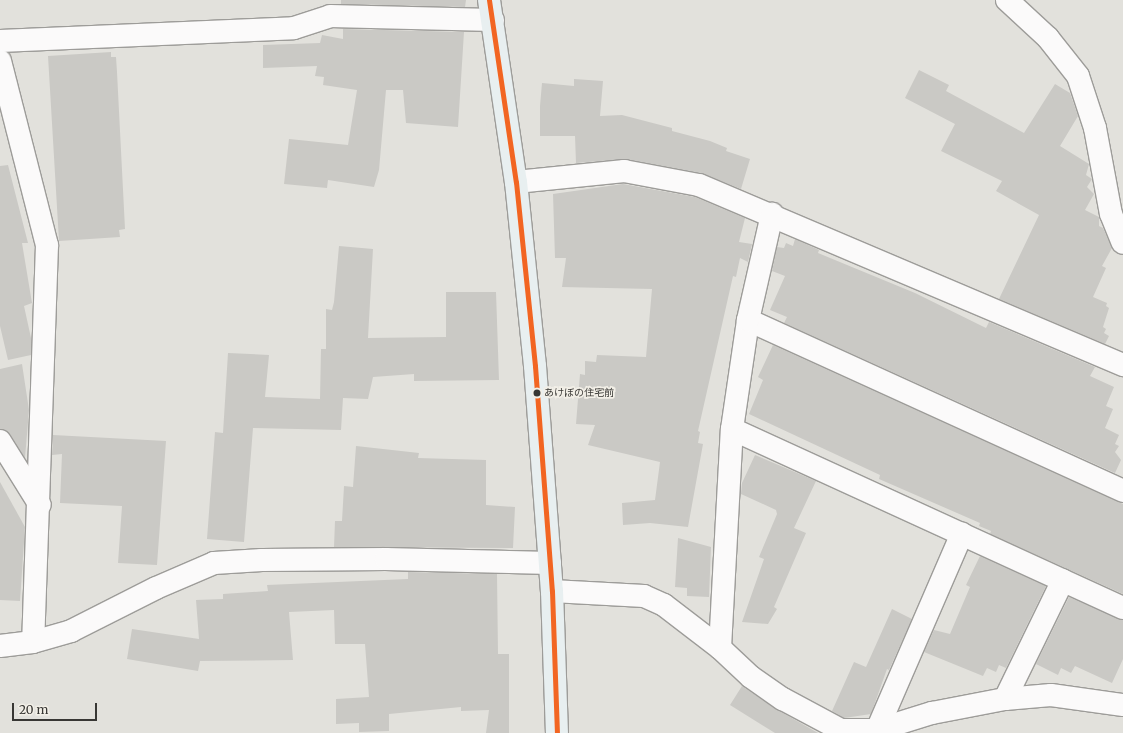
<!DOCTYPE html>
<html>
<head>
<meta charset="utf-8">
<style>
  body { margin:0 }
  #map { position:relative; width:1123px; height:733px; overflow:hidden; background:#e2e1dc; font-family:Merriweather,"Noto Sans JP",serif }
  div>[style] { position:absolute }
  .building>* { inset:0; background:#cac9c5 }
  .roads { filter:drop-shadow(1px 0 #9d9c99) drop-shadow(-1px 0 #9d9c99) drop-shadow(0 1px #9d9c99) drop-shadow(0 -1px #9d9c99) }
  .minor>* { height:22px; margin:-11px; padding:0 11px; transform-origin:11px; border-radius:11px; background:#fbfafa }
  .major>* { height:22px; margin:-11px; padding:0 11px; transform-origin:11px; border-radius:11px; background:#e8eff0 }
  .bus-1>* { height:5px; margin:-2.5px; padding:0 2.5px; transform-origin:2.5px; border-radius:2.5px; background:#f26522 }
  .dots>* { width:11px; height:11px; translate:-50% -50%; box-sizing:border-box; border:2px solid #f2efe7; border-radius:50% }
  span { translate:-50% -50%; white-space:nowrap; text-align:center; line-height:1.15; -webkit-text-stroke:3.5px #f2efe7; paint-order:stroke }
  .bus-label { font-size:10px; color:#383734 }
  .left { translate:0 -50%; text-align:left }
  .scale { position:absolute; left:12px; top:703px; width:85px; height:18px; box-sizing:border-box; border:2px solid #383734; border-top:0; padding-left:5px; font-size:12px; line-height:14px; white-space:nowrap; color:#383734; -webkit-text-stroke:3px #f2efe7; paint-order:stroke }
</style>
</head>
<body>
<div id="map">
  <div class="building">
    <div style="clip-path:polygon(341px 0,466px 0,465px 7px,341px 4px)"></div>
    <div style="clip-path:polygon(343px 29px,464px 32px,458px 127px,406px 123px,403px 90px,386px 90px,379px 170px,374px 187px,328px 180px,327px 188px,284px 184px,289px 139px,348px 145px,357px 90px,323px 85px,324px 77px,315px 76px,317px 66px,263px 68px,263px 45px,320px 43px,322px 35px,343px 39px)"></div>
    <div style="clip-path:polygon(111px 52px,111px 57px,116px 57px,117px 72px,125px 229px,119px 230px,120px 237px,59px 241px,48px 56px)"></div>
    <div style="clip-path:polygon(919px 70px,949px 85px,946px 91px,1024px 133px,1055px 84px,1070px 93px,1078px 116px,1060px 146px,1089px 164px,1086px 175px,1092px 179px,1087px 187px,1094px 194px,1085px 210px,1099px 217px,1099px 226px,1103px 228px,1112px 248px,1102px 266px,1106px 268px,1093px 297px,1107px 303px,1106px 306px,1109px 308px,1103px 327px,1106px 329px,1104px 333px,1109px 336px,1105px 344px,999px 299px,1039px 215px,996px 191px,1002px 181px,941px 151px,955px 124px,905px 98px)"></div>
    <div style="clip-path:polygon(574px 79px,603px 81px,600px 116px,622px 115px,672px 128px,672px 131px,710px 141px,727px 148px,726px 151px,750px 159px,741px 189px,701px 173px,626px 159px,576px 163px,575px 136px,540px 136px,540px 106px,542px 83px,574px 86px)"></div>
    <div style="clip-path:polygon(8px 165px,28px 243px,22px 243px,32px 303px,24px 306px,31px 338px,31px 355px,8px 360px,0 326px,0 166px)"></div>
    <div style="clip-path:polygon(623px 184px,695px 197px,745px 218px,739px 242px,752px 244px,748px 262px,740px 258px,736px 277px,733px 276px,698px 431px,700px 432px,698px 443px,703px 444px,688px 527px,650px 523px,623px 525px,622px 503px,655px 500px,660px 462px,588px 445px,595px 425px,576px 424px,580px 374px,585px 375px,585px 361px,596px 362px,597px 355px,646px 357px,652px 289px,562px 287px,566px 258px,555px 258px,553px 194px)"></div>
    <div style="clip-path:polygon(795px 239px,819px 250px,818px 253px,915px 293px,986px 328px,989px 322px,1095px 367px,1090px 376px,1114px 387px,1106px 406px,1113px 409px,1105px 428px,1119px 435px,1115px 444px,1119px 446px,1115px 452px,1121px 460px,1115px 473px,784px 323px,787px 317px,770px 310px,785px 276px,772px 271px,777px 247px,784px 248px,786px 243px,793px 246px)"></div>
    <div style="clip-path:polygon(339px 246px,373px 249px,368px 338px,446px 337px,446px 292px,496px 292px,499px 380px,414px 381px,414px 374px,373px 377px,368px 399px,343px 398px,341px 430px,253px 428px,244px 542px,207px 539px,215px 432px,223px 433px,228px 353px,269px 355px,265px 397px,320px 399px,321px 349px,326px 349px,326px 309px,332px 310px,334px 302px)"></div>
    <div style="clip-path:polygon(773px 345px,1123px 504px,1123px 594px,990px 534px,991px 531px,979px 526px,980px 523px,879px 479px,880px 475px,749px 414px,763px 380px,758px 377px)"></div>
    <div style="clip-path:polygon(22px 364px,29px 410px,25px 458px,10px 434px,0 429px,0 369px)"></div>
    <div style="clip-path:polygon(53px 435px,166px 441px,157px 565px,118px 563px,122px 506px,60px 503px,62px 454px,52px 455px)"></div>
    <div style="clip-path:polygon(356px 446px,419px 453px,418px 458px,486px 460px,486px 505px,515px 507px,513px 548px,334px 547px,335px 521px,342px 521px,344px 486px,353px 487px)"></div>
    <div style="clip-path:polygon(755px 455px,816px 481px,794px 528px,806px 533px,774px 607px,777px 609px,768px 624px,742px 622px,764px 559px,759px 557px,777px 514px,776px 510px,741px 494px,742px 483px)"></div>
    <div style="clip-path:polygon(0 482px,25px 527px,20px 601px,0 600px)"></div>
    <div style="clip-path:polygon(678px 538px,711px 547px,709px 597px,687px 596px,687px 588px,675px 587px)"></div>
    <div style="clip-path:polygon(980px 556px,1046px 586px,1006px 668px,999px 665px,996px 672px,987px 668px,983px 676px,924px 652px,934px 630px,950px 634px,970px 587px,966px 585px)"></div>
    <div style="clip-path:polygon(408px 572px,497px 574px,498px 654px,509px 654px,509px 733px,486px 733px,489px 710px,461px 711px,461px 707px,389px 714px,389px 731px,359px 732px,359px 723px,336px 724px,336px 699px,369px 697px,365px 644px,335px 644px,334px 610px,289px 612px,293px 660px,200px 661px,198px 671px,127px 659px,132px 629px,199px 639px,196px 600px,223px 599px,223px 594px,268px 591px,267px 585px,408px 579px)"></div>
    <div style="clip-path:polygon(1069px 597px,1123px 620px,1123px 659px,1112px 683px,1075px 666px,1071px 673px,1061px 668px,1058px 675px,1036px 664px)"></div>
    <div style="clip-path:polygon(892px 609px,912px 619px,889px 670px,887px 669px,871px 714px,844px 718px,832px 711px,841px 691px,854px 662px,866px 667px)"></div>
    <div style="clip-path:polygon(742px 686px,776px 709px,818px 733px,775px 733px,730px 705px)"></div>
  </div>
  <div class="roads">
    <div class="minor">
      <div style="left:1007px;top:0;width:56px;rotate:42.8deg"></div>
      <div style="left:1048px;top:38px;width:48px;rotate:51.7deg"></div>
      <div style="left:1078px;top:76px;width:55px;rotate:71.9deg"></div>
      <div style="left:1095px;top:128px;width:87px;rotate:79.5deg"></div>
      <div style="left:1111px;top:214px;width:31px;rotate:68deg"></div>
      <div style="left:0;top:41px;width:294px;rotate:-2.5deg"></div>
      <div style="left:294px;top:28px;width:38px;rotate:-18deg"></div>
      <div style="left:330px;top:16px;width:163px;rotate:1.4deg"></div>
      <div style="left:0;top:61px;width:190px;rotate:75.7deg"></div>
      <div style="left:47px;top:245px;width:397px;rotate:92deg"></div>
      <div style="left:516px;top:182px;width:109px;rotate:-5.8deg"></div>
      <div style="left:624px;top:171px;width:76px;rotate:10.6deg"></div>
      <div style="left:699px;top:185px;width:461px;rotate:23deg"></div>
      <div style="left:748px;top:320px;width:412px;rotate:24.5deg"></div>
      <div style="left:732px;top:429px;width:430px;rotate:24.6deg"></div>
      <div style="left:0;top:441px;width:75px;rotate:58deg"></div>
      <div style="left:552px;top:591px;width:92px;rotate:3.1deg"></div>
      <div style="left:644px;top:596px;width:22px;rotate:24deg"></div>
      <div style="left:664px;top:605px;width:71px;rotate:37.5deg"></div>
      <div style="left:720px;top:648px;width:42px;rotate:43.1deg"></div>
      <div style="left:751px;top:677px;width:39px;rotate:35deg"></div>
      <div style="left:783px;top:699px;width:66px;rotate:28.1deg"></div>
      <div style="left:841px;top:730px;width:36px"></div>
      <div style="left:877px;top:730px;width:58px;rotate:-17.2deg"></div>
      <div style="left:932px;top:713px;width:74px;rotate:-10.9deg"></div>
      <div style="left:1005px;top:699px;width:46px;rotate:-5deg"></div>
      <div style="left:1051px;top:695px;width:73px;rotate:7.9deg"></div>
      <div style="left:0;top:646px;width:33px;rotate:-7deg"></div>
      <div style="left:33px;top:642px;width:40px;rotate:-16deg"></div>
      <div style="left:71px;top:631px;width:95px;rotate:-26.8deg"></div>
      <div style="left:156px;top:588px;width:63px;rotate:-23.3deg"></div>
      <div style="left:214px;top:563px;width:48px;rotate:-3.6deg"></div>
      <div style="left:262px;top:560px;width:124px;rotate:-0.5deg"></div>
      <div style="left:386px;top:559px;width:164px;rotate:1.4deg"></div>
      <div style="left:720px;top:648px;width:219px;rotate:-86.9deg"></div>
      <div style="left:732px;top:429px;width:110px;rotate:-81.6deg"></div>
      <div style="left:748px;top:320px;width:109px;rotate:-77.2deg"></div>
      <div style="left:1005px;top:699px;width:132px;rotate:-64deg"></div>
      <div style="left:877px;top:730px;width:214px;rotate:-66.6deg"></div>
    </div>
    <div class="major">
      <div style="left:489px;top:0;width:184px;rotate:81.6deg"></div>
      <div style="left:516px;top:182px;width:185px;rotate:84.1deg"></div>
      <div style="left:535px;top:366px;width:226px;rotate:85.7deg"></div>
      <div style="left:552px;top:591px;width:142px;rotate:88deg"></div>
    </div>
  </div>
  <div class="bus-1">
    <div style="left:489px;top:0;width:184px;rotate:81.6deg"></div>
    <div style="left:516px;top:182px;width:185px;rotate:84.1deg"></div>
    <div style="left:535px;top:366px;width:226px;rotate:85.7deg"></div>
    <div style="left:552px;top:591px;width:142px;rotate:88deg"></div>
  </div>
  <div class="dots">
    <div style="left:537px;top:393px;background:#383734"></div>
  </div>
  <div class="bus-label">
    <span class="left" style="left:544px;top:393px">あけぼの住宅前</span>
  </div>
  <div class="scale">20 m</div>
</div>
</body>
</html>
